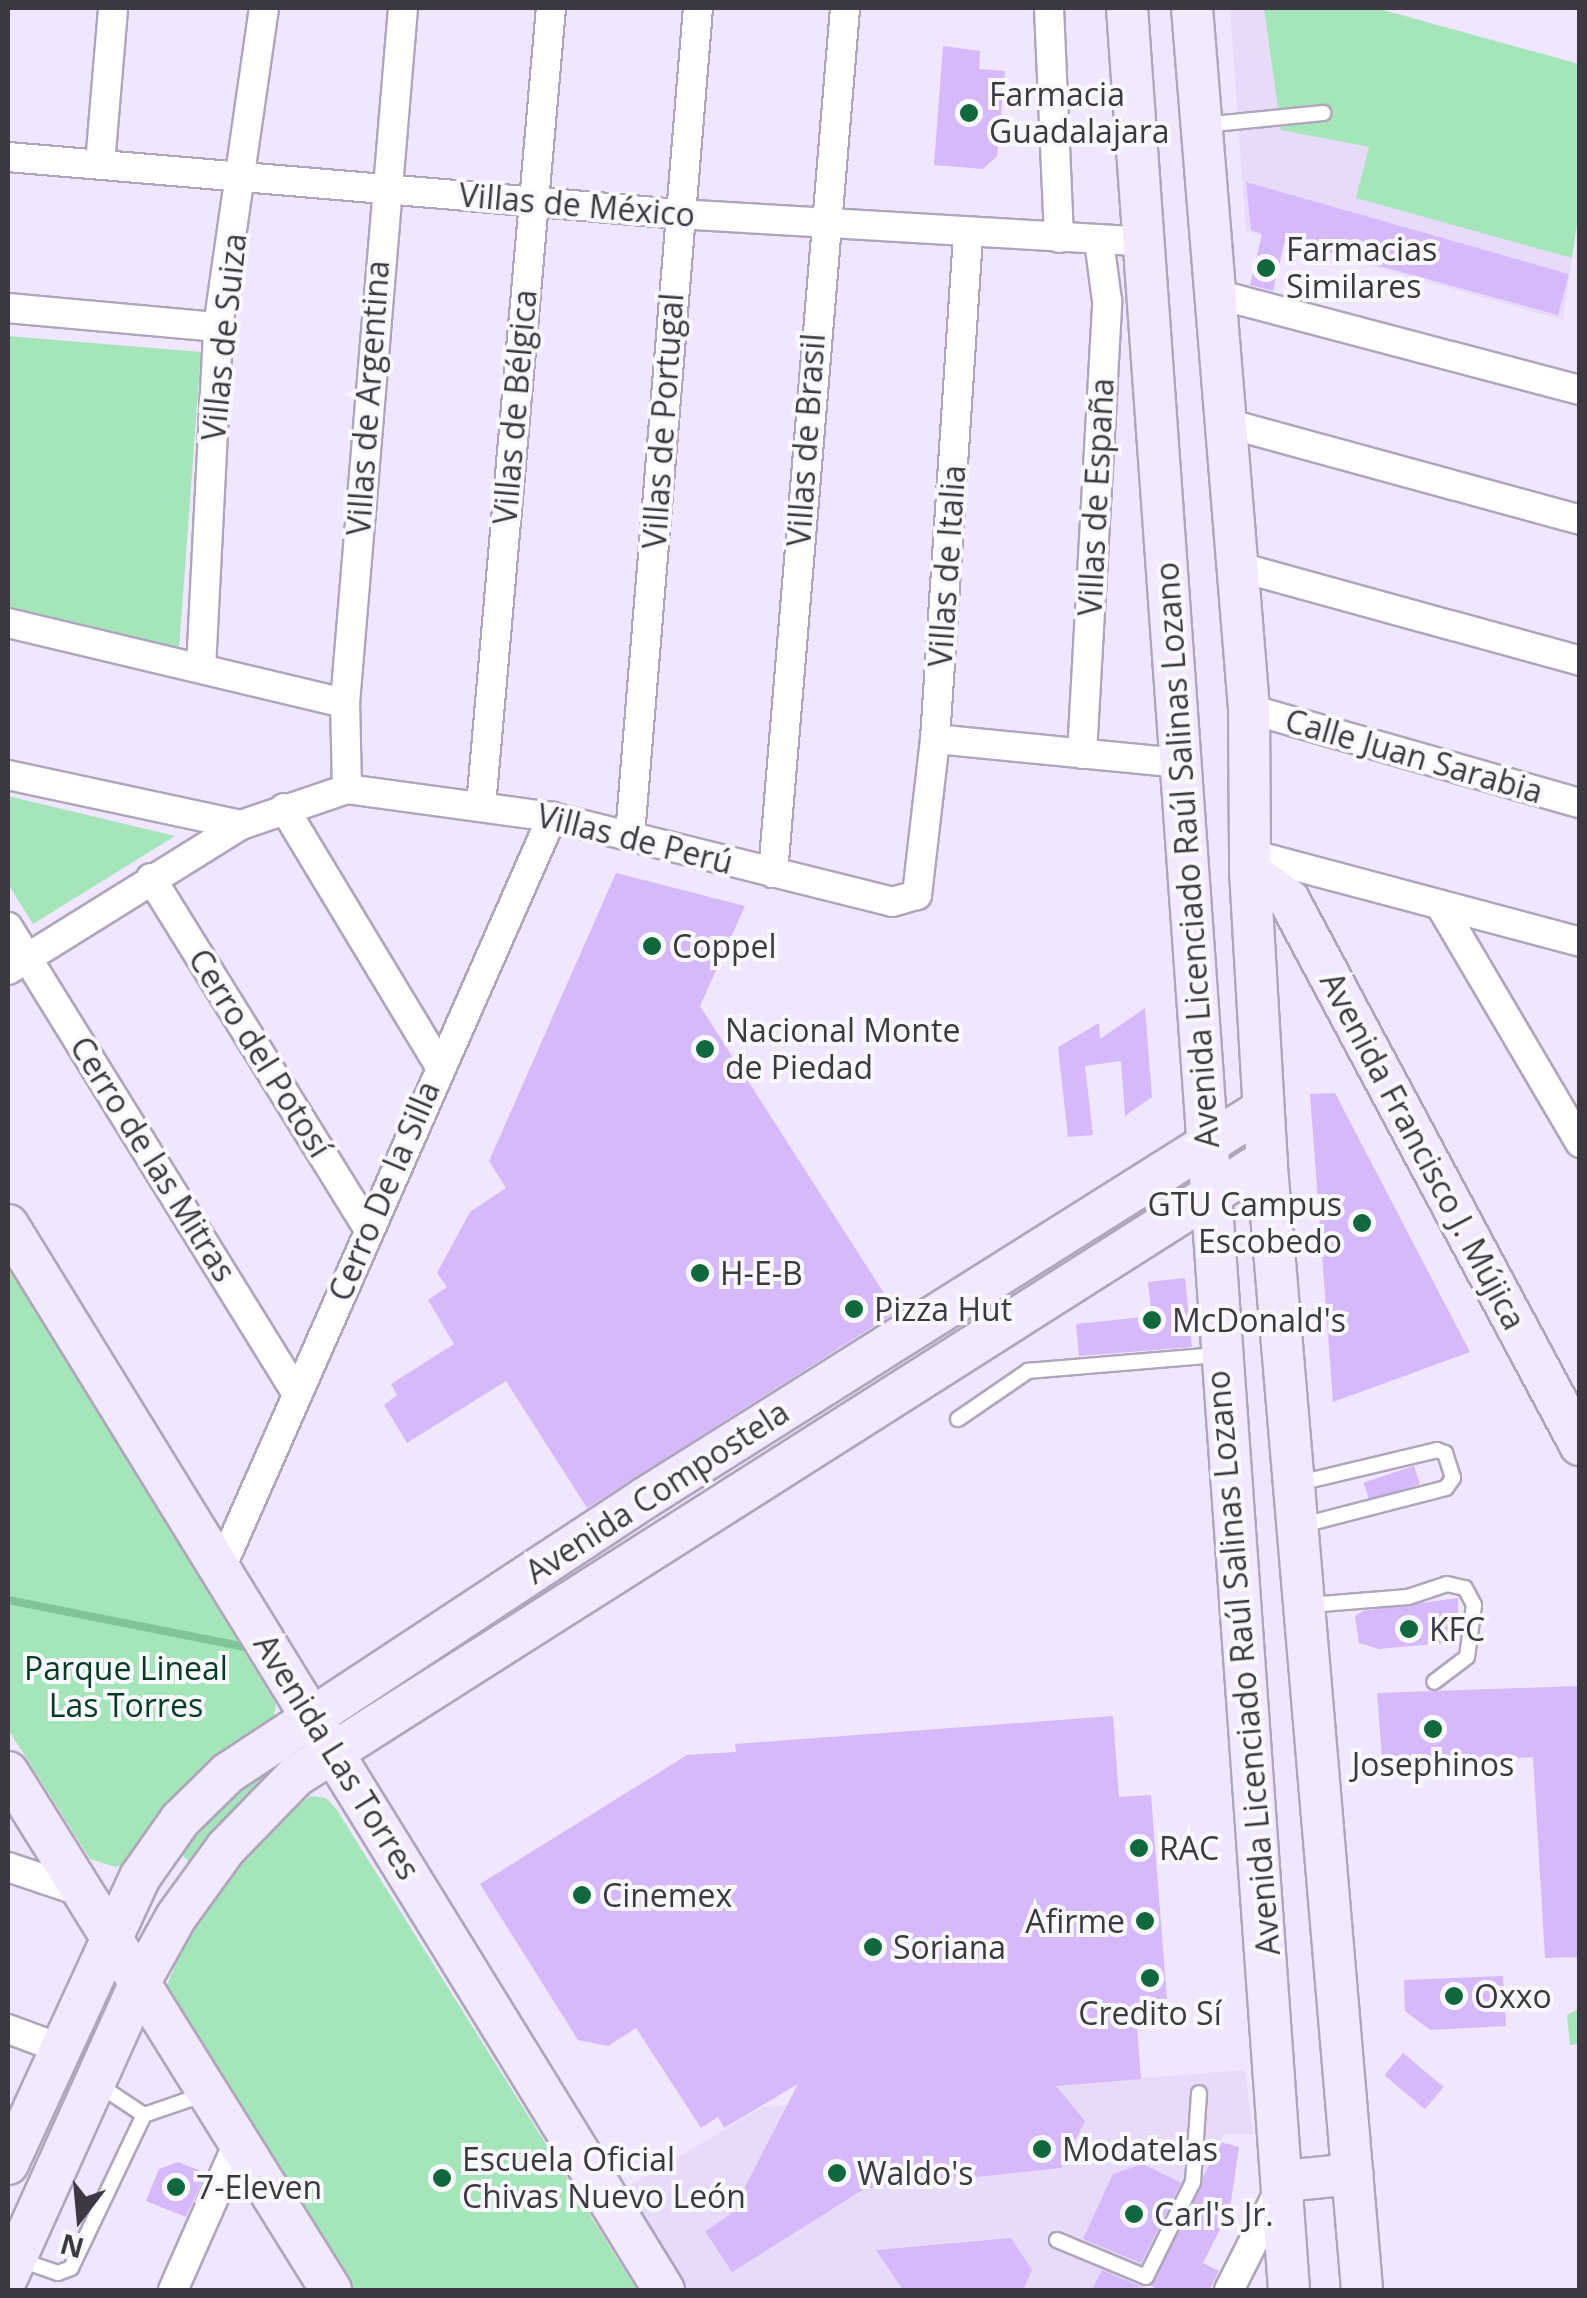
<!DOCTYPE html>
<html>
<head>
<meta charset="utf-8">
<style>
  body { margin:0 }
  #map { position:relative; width:1587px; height:2298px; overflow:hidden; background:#f0e6fd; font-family:"Open Sans",sans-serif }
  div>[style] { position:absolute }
  .built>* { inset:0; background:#e7dbf9 }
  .green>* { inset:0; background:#a4e6ba }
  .stream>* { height:8px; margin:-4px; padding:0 4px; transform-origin:4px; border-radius:4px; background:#80c598 }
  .building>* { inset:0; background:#d6b9fa; transform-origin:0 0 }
  .roads { filter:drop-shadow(2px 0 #afa6bc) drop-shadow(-2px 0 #afa6bc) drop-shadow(0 2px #afa6bc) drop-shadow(0 -2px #afa6bc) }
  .lane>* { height:14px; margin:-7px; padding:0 7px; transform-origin:7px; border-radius:7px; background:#fff }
  .street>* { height:28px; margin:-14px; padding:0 14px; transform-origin:14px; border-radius:14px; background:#fff }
  .secondary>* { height:40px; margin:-20px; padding:0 20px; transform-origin:20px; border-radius:20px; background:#f2eafc }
  .dots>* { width:28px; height:28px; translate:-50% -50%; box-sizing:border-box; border:5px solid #f9f8fc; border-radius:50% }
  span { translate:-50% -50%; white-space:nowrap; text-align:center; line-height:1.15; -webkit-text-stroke:8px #f9f8fc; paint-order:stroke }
  .poi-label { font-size:32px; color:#3d3942 }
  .left { translate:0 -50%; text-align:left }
  .right { translate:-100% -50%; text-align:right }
  .street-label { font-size:32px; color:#3d3942 }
  .park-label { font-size:32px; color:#033c20 }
  .frame { position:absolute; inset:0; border:10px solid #3d3942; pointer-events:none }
  .north { position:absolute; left:30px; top:2168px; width:100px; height:100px; -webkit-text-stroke:8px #f9f8fc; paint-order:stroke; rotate:196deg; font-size:28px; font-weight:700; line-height:40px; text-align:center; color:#3d3942 }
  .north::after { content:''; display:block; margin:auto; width:35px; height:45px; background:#3d3942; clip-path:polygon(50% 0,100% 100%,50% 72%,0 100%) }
</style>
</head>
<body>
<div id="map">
  <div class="built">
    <div style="clip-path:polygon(1230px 8px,1376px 8px,1579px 64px,1580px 203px,1563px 320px,1246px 231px)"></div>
    <div style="clip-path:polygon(1245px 2070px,1253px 2134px,1224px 2134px,1145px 2290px,687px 2290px,624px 2189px,763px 2107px)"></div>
  </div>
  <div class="green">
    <div style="clip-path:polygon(1264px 8px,1376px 8px,1579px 64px,1580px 203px,1572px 258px,1356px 198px,1369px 147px,1281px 130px)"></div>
    <div style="clip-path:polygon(8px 336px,201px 352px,179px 649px,8px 606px)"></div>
    <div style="clip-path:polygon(8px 796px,175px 836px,33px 924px,8px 884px)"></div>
    <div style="clip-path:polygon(8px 1265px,276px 1704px,274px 1717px,150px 1824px,124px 1864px,116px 1867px,90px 1859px,8px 1729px)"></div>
    <div style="clip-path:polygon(296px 1741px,303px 1752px,198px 1867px,174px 1850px)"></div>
    <div style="clip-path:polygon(310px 1796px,326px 1798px,337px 1810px,637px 2290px,352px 2290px,166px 1987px,189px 1934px,256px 1842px)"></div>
    <div style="clip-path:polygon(1579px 2009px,1579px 2044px,1570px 2045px,1567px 2015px)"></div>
  </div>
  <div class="stream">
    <div style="left:8px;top:1600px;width:242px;rotate:11.2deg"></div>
  </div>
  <div class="building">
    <div style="clip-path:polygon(943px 46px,980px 51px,979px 69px,1005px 71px,997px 156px,983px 169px,934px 165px)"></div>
    <div style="clip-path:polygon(1246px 182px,1569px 274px,1558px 315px,1285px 240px,1273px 291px,1250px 285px,1262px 234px,1251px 230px)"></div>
    <div style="clip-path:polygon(616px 873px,745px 906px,700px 1006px,896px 1312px,587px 1508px,506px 1381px,407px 1443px,384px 1405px,397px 1395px,391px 1384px,454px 1344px,428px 1300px,447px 1287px,437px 1273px,470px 1212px,506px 1188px,489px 1161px)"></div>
    <div style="clip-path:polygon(1145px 1008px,1152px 1097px,1125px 1116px,1121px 1061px,1085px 1066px,1093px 1135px,1068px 1137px,1058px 1047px,1099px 1023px,1100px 1039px)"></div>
    <div style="clip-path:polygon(1335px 1093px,1470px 1352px,1333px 1402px,1310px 1094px)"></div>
    <div style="clip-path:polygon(1185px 1278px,1192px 1347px,1079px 1356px,1076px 1324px,1152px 1316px,1148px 1282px)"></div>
    <div style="left:1414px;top:1466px;width:19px;height:53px;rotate:72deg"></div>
    <div style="clip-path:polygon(1458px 1598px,1458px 1642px,1379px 1649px,1359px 1643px,1355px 1616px,1363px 1611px)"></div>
    <div style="clip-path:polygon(1580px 1686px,1580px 1957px,1545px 1958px,1533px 1757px,1383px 1769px,1377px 1693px)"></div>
    <div style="clip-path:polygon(1113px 1716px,1119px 1797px,1151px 1795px,1167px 2000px,1135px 2003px,1141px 2079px,1056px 2086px,1085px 2121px,1061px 2168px,864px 2189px,732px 2272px,705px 2231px,731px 2214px,798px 2084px,724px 2128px,718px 2117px,701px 2128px,636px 2028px,608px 2046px,578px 2040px,480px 1884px,687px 1755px,736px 1752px,735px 1744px)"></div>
    <div style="clip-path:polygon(1503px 1976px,1506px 2026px,1430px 2030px,1405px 2011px,1404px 1980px)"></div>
    <div style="left:1403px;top:2053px;width:53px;height:29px;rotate:40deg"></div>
    <div style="clip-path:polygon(1220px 2142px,1239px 2147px,1227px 2229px,1221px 2227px,1203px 2263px,1219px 2271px,1209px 2290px,1159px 2290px,1151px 2286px)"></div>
    <div style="clip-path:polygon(178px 2162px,206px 2173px,186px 2217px,146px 2201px,159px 2169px)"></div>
    <div style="clip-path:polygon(1143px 2164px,1181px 2183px,1141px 2263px,1083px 2239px,1113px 2174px)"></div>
    <div style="clip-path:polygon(1011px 2238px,1032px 2270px,1023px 2290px,903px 2290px,876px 2250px)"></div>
    <div style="clip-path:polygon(1102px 2270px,1142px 2287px,1144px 2287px,1092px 2290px)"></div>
  </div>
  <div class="roads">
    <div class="lane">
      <div style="left:1203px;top:125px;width:121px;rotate:-5.7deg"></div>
      <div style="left:958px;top:1419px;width:85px;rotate:-34.4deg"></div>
      <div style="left:1028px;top:1371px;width:192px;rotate:-4.8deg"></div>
      <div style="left:1299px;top:1483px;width:142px;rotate:-13.4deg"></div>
      <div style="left:1437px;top:1450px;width:9px;rotate:21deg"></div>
      <div style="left:1445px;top:1453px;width:26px;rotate:72deg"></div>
      <div style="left:1453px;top:1478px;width:12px;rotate:125deg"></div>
      <div style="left:1446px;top:1488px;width:148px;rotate:165.5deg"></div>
      <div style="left:1309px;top:1605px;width:99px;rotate:-4.6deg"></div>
      <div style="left:1408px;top:1597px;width:41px;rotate:-18.4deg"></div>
      <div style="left:1447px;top:1584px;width:18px;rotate:13deg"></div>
      <div style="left:1465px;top:1588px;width:19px;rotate:62deg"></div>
      <div style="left:1474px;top:1605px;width:52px;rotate:97.7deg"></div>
      <div style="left:1467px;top:1657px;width:41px;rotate:142.9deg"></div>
      <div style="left:99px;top:2085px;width:54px;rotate:33.7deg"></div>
      <div style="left:144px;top:2115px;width:65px;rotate:-19deg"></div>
      <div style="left:1057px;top:2240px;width:96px;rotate:22.6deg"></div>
      <div style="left:1146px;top:2277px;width:106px;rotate:-63.7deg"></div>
      <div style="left:1193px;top:2182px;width:89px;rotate:-86.1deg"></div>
      <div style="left:20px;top:2260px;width:40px;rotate:18.9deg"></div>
      <div style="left:58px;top:2273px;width:14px;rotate:-21deg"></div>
      <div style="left:71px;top:2268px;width:170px;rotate:-64.5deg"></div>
    </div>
    <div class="street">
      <div style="left:1049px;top:8px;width:230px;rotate:87.5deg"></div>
      <div style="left:8px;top:157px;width:673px;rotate:4.86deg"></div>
      <div style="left:679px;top:214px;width:469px;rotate:3.4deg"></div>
      <div style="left:100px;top:164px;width:157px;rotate:-85.2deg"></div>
      <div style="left:1216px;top:294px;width:376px;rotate:14.8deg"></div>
      <div style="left:8px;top:308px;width:211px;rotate:5.2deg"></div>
      <div style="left:1226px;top:423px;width:367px;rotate:15.3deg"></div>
      <div style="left:1232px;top:565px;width:361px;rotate:15.4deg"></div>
      <div style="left:8px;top:623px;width:346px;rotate:13.4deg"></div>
      <div style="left:201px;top:668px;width:341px;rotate:-87.1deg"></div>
      <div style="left:218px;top:327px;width:322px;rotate:-81.8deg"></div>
      <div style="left:1249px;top:709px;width:344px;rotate:15.9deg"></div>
      <div style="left:935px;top:739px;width:246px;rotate:5.6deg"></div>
      <div style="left:1082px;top:754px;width:454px;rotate:-86.8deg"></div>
      <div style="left:1107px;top:301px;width:62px;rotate:-97.5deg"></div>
      <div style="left:8px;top:775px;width:238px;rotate:12.1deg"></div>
      <div style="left:347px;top:789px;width:86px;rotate:-91.3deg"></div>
      <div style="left:345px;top:703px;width:697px;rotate:-85.23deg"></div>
      <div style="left:481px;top:806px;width:801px;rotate:-84.99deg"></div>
      <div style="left:284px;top:808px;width:300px;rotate:58.9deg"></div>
      <div style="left:630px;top:835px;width:830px;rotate:-85.3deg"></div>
      <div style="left:1250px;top:854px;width:342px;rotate:14.9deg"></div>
      <div style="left:773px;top:873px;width:868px;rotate:-85.24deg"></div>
      <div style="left:151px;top:878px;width:413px;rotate:58.2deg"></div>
      <div style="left:1440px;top:905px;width:276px;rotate:59.5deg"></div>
      <div style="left:8px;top:927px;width:547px;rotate:58.23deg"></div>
      <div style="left:8px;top:970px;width:274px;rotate:-31.9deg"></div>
      <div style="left:241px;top:825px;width:112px;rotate:-18.8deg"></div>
      <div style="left:347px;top:789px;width:207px;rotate:7.8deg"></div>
      <div style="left:552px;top:817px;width:350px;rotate:14deg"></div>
      <div style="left:892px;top:902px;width:26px;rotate:-16deg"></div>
      <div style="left:917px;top:895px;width:157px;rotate:-83.4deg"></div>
      <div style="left:935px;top:739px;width:505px;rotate:-86.25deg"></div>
      <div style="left:221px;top:1568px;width:821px;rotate:-66.21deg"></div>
      <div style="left:8px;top:1867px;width:72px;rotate:18.7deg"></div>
      <div style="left:8px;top:2029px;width:54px;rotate:20.4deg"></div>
      <div style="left:173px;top:2290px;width:155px;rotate:-66.1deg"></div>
      <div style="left:1229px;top:2290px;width:115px;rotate:-63.2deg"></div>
    </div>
    <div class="secondary">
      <div style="left:1127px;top:8px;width:2288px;rotate:85.94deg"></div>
      <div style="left:1192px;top:8px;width:703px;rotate:85.35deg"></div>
      <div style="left:1249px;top:709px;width:162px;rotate:89.6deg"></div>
      <div style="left:1250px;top:871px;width:309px;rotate:86.7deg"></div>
      <div style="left:1268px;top:1179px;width:1115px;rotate:85.16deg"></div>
      <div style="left:1250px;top:871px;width:49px;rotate:36.6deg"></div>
      <div style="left:1289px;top:900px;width:618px;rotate:61.9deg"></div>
      <div style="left:8px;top:1225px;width:1251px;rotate:58.37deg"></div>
      <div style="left:8px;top:1772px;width:610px;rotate:58.05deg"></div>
      <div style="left:8px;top:2164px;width:316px;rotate:-65.3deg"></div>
      <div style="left:140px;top:1877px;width:70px;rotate:-54.9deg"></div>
      <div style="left:180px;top:1820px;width:67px;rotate:-44.4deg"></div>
      <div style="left:228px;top:1773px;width:500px;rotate:-33.4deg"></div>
      <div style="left:645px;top:1498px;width:730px;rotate:-32.19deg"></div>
      <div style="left:1284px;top:2181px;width:69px;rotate:-5.8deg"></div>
      <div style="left:8px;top:2276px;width:325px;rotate:-65.8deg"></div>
      <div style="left:141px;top:1980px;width:72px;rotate:-60.9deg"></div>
      <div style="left:176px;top:1917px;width:85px;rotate:-54.1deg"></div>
      <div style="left:226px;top:1848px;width:100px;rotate:-45.8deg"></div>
      <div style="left:296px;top:1776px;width:1150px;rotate:-32.43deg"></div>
    </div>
  </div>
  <div class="dots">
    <div style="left:969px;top:113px;background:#0f693c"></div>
    <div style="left:1266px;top:268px;background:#0f693c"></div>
    <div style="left:652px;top:946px;background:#0f693c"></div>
    <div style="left:705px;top:1049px;background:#0f693c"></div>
    <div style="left:1362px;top:1223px;background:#0f693c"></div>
    <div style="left:700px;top:1273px;background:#0f693c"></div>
    <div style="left:854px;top:1309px;background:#0f693c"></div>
    <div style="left:1152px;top:1320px;background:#0f693c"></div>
    <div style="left:1409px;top:1629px;background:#0f693c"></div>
    <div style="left:1433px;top:1729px;background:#0f693c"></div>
    <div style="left:1139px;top:1848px;background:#0f693c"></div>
    <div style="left:582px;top:1895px;background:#0f693c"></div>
    <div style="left:1145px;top:1921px;background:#0f693c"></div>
    <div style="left:873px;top:1947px;background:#0f693c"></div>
    <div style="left:1150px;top:1978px;background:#0f693c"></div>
    <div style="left:1454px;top:1996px;background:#0f693c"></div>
    <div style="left:1042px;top:2149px;background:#0f693c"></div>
    <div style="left:837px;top:2173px;background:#0f693c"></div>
    <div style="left:442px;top:2178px;background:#0f693c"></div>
    <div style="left:176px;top:2187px;background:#0f693c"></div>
    <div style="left:1134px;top:2214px;background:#0f693c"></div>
  </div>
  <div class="poi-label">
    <span class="left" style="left:989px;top:113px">Farmacia<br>Guadalajara</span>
    <span class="left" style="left:1286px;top:268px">Farmacias<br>Similares</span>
    <span class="left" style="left:672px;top:946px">Coppel</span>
    <span class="left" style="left:725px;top:1049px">Nacional Monte<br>de Piedad</span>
    <span class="right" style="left:1342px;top:1223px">GTU Campus<br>Escobedo</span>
    <span class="left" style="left:720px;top:1273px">H-E-B</span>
    <span class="left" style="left:874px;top:1309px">Pizza Hut</span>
    <span class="left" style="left:1172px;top:1320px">McDonald's</span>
    <span class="left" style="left:1429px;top:1629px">KFC</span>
    <span style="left:1433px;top:1764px">Josephinos</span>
    <span class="left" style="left:1159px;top:1848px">RAC</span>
    <span class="left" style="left:602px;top:1895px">Cinemex</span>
    <span class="right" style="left:1125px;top:1921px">Afirme</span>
    <span class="left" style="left:893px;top:1947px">Soriana</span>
    <span class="left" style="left:1474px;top:1996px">Oxxo</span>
    <span style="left:1150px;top:2013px">Credito Sí</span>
    <span class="left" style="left:1062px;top:2149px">Modatelas</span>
    <span class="left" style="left:462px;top:2178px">Escuela Oficial<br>Chivas Nuevo León</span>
    <span class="left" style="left:857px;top:2173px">Waldo's</span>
    <span class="left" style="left:196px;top:2187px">7-Eleven</span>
    <span class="left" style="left:1154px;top:2214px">Carl's Jr.</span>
  </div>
  <div class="street-label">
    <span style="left:577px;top:205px;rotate:5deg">Villas de México</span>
    <span style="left:224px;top:337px;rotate:-84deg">Villas de Suiza</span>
    <span style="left:368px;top:398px;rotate:-86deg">Villas de Argentina</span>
    <span style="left:515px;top:407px;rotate:-85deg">Villas de Bélgica</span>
    <span style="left:663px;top:421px;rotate:-86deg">Villas de Portugal</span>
    <span style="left:806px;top:440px;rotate:-86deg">Villas de Brasil</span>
    <span style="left:1096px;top:497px;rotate:-87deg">Villas de España</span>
    <span style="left:947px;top:566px;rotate:-86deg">Villas de Italia</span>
    <span style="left:1414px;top:756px;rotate:16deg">Calle Juan Sarabia</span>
    <span style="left:635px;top:839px;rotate:14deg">Villas de Perú</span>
    <span style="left:1187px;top:855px;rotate:-94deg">Avenida Licenciado Raúl Salinas Lozano</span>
    <span style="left:260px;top:1053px;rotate:58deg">Cerro del Potosí</span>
    <span style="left:1423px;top:1151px;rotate:62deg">Avenida Francisco J. Mújica</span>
    <span style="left:153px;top:1159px;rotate:58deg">Cerro de las Mitras</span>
    <span style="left:384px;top:1191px;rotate:-67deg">Cerro De la Silla</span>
    <span style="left:657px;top:1492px;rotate:-33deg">Avenida Compostela</span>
    <span style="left:1243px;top:1663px;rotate:-95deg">Avenida Licenciado Raúl Salinas Lozano</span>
    <span style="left:337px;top:1757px;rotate:58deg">Avenida Las Torres</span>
  </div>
  <div class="park-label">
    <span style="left:126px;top:1687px">Parque Lineal<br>Las Torres</span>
  </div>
  <div class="frame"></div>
  <div class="north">N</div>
</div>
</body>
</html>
